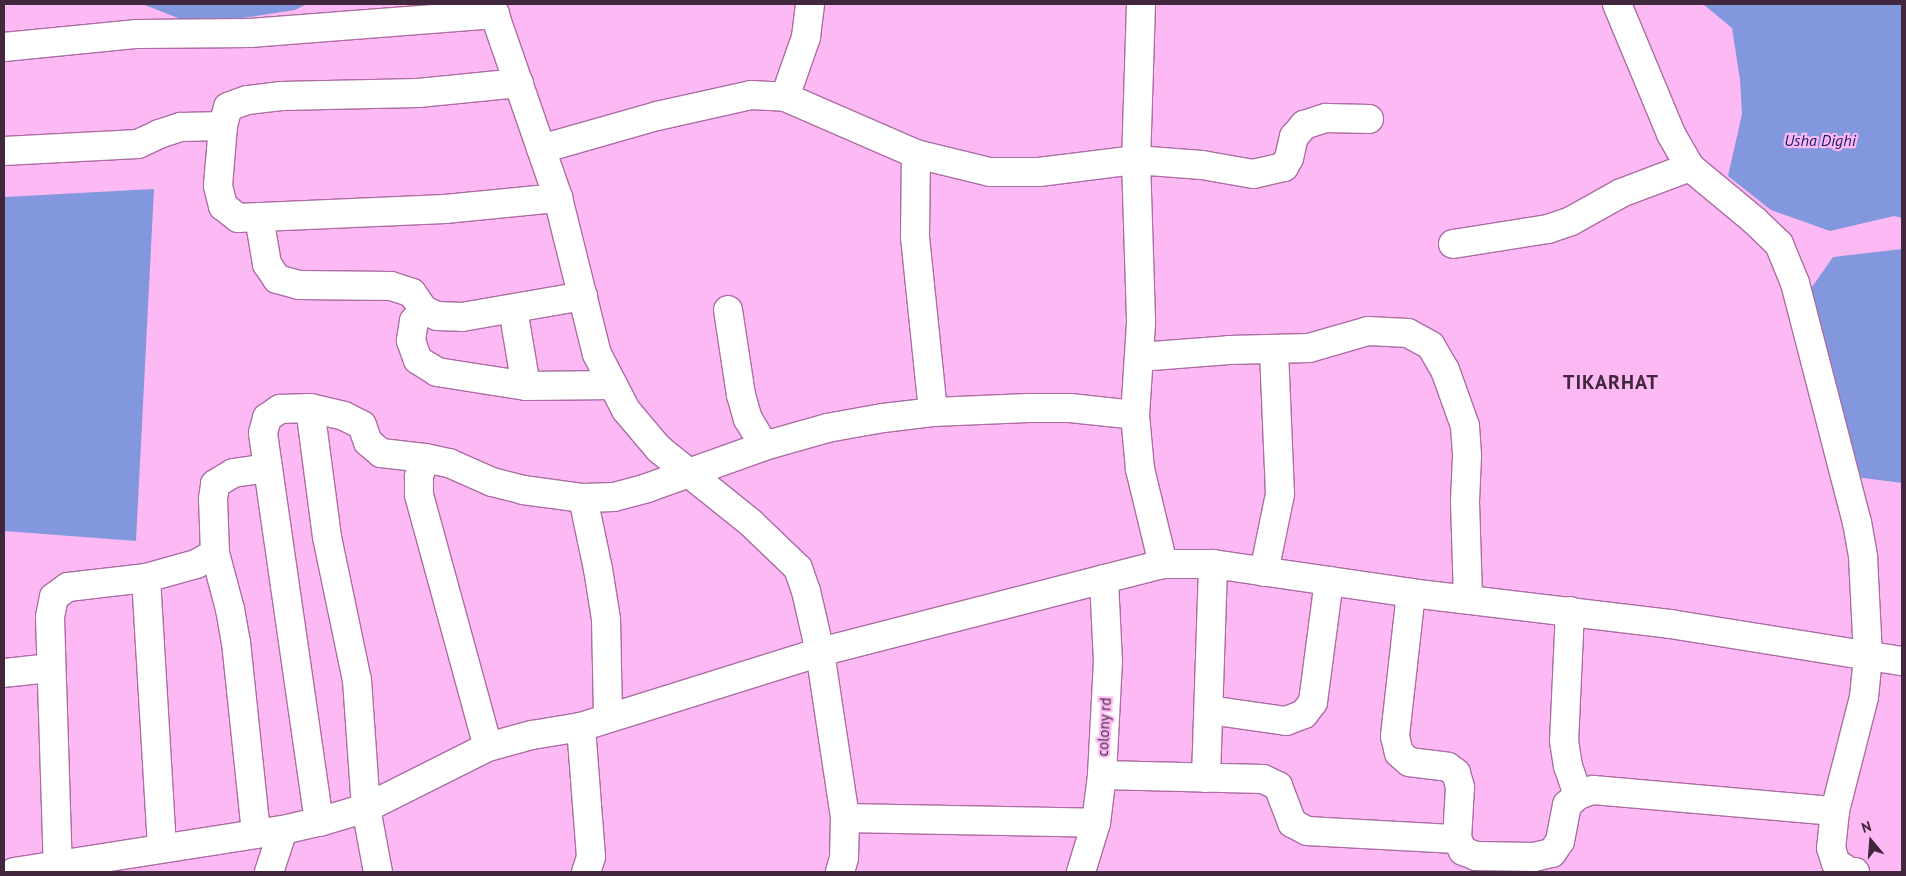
<!DOCTYPE html>
<html>
<head>
<meta charset="utf-8">
<style>
  body { margin:0 }
  #map { position:relative; width:1906px; height:876px; overflow:hidden; background:#fcb9f3; font-family:"PT Sans",sans-serif }
  div>[style] { position:absolute }
  .water>* { inset:0; background:#8397de }
  .roads { filter:drop-shadow(1px 0 #ab6da3) drop-shadow(-1px 0 #ab6da3) drop-shadow(0 1px #ab6da3) drop-shadow(0 -1px #ab6da3) }
  .minor>* { height:28px; margin:-14px; padding:0 14px; transform-origin:14px; border-radius:14px; background:#fff }
  span { translate:-50% -50%; white-space:nowrap; text-align:center; line-height:1.15; -webkit-text-stroke:4.5px #fcb9f3; paint-order:stroke }
  .street-label { font-size:15px; color:#41273e }
  .water-label { font-size:16px; color:#161c6d; font-style:italic }
  .district-label { font-size:20px; color:#41273e; font-weight:700; letter-spacing:1px }
  .frame { position:absolute; inset:0; border:5px solid #41273e; pointer-events:none }
  .north { position:absolute; left:1846px; top:816px; width:50px; height:50px; -webkit-text-stroke:4px #fcb9f3; paint-order:stroke; rotate:342deg; font-size:14px; font-weight:700; line-height:20px; text-align:center; color:#41273e }
  .north::after { content:''; display:block; margin:auto; width:18px; height:22px; background:#41273e; clip-path:polygon(50% 0,100% 100%,50% 72%,0 100%) }
</style>
</head>
<body>
<div id="map">
  <div class="water">
    <div style="clip-path:polygon(142px 4px,307px 4px,295px 10px,196px 25px)"></div>
    <div style="clip-path:polygon(1703px 4px,1902px 4px,1902px 218px,1894px 216px,1830px 231px,1771px 210px,1728px 176px,1742px 114px,1740px 80px,1732px 28px)"></div>
    <div style="clip-path:polygon(154px 189px,136px 541px,4px 531px,4px 197px)"></div>
    <div style="clip-path:polygon(1902px 249px,1902px 483px,1848px 476px,1805px 297px,1833px 257px)"></div>
  </div>
  <div class="roads">
    <div class="minor">
      <div style="left:491px;top:4px;width:205px;rotate:70.9deg"></div>
      <div style="left:558px;top:198px;width:161px;rotate:76deg"></div>
      <div style="left:597px;top:354px;width:63px;rotate:62.6deg"></div>
      <div style="left:626px;top:410px;width:51px;rotate:49.8deg"></div>
      <div style="left:659px;top:449px;width:118px;rotate:38.8deg"></div>
      <div style="left:751px;top:523px;width:65px;rotate:43.8deg"></div>
      <div style="left:798px;top:568px;width:24px;rotate:71deg"></div>
      <div style="left:806px;top:591px;width:63px;rotate:77.1deg"></div>
      <div style="left:820px;top:652px;width:168px;rotate:81.4deg"></div>
      <div style="left:845px;top:818px;width:40px;rotate:91.4deg"></div>
      <div style="left:844px;top:858px;width:15px;rotate:106deg"></div>
      <div style="left:1141px;top:4px;width:156px;rotate:91.8deg"></div>
      <div style="left:1136px;top:160px;width:163px;rotate:88.2deg"></div>
      <div style="left:1141px;top:323px;width:92px;rotate:93.7deg"></div>
      <div style="left:1135px;top:415px;width:54px;rotate:84.7deg"></div>
      <div style="left:1140px;top:469px;width:98px;rotate:76.4deg"></div>
      <div style="left:1617px;top:4px;width:141px;rotate:67.4deg"></div>
      <div style="left:1671px;top:134px;width:38px;rotate:60deg"></div>
      <div style="left:1690px;top:167px;width:85px;rotate:39.7deg"></div>
      <div style="left:1755px;top:221px;width:33px;rotate:44deg"></div>
      <div style="left:1779px;top:244px;width:42px;rotate:67.7deg"></div>
      <div style="left:1795px;top:283px;width:247px;rotate:75.5deg"></div>
      <div style="left:1857px;top:522px;width:36px;rotate:80deg"></div>
      <div style="left:1863px;top:557px;width:100px;rotate:87.1deg"></div>
      <div style="left:1868px;top:657px;width:40px;rotate:95.7deg"></div>
      <div style="left:1864px;top:697px;width:118px;rotate:104.3deg"></div>
      <div style="left:1835px;top:811px;width:37px;rotate:96deg"></div>
      <div style="left:1831px;top:848px;width:16px;rotate:72deg"></div>
      <div style="left:1836px;top:863px;width:17px;rotate:33deg"></div>
      <div style="left:1850px;top:872px;width:5px"></div>
      <div style="left:4px;top:47px;width:134px;rotate:-5.6deg"></div>
      <div style="left:137px;top:34px;width:113px;rotate:-0.5deg"></div>
      <div style="left:250px;top:33px;width:246px;rotate:-4.4deg"></div>
      <div style="left:519px;top:83px;width:101px;rotate:174.3deg"></div>
      <div style="left:418px;top:93px;width:137px;rotate:178.7deg"></div>
      <div style="left:281px;top:96px;width:34px;rotate:173deg"></div>
      <div style="left:247px;top:100px;width:20px;rotate:160deg"></div>
      <div style="left:228px;top:107px;width:20px;rotate:105deg"></div>
      <div style="left:223px;top:126px;width:60px;rotate:94.8deg"></div>
      <div style="left:218px;top:186px;width:21px;rotate:76deg"></div>
      <div style="left:223px;top:206px;width:19px;rotate:39deg"></div>
      <div style="left:238px;top:218px;width:207px;rotate:-2.5deg"></div>
      <div style="left:445px;top:209px;width:114px;rotate:-5.6deg"></div>
      <div style="left:785px;top:97px;width:64px;rotate:-70.7deg"></div>
      <div style="left:806px;top:37px;width:33px;rotate:-83deg"></div>
      <div style="left:541px;top:149px;width:121px;rotate:-15.9deg"></div>
      <div style="left:657px;top:116px;width:96px;rotate:-12.6deg"></div>
      <div style="left:751px;top:95px;width:34px;rotate:3deg"></div>
      <div style="left:785px;top:97px;width:143px;rotate:23.5deg"></div>
      <div style="left:916px;top:154px;width:76px;rotate:13.7deg"></div>
      <div style="left:990px;top:172px;width:49px"></div>
      <div style="left:1039px;top:172px;width:98px;rotate:-7.1deg"></div>
      <div style="left:1136px;top:160px;width:66px;rotate:4.3deg"></div>
      <div style="left:1202px;top:165px;width:52px;rotate:10deg"></div>
      <div style="left:1253px;top:174px;width:32px;rotate:-13deg"></div>
      <div style="left:1284px;top:167px;width:10px;rotate:-61deg"></div>
      <div style="left:1289px;top:158px;width:22px;rotate:-77deg"></div>
      <div style="left:1294px;top:137px;width:16px;rotate:-50deg"></div>
      <div style="left:1304px;top:125px;width:23px;rotate:-18deg"></div>
      <div style="left:1326px;top:118px;width:43px;rotate:1.3deg"></div>
      <div style="left:4px;top:151px;width:134px;rotate:-3deg"></div>
      <div style="left:138px;top:144px;width:23px;rotate:-25deg"></div>
      <div style="left:159px;top:134px;width:23px;rotate:-18deg"></div>
      <div style="left:181px;top:127px;width:42px;rotate:-1.4deg"></div>
      <div style="left:916px;top:154px;width:83px;rotate:90.7deg"></div>
      <div style="left:915px;top:237px;width:176px;rotate:84.1deg"></div>
      <div style="left:259px;top:217px;width:48px;rotate:80.3deg"></div>
      <div style="left:267px;top:264px;width:18px;rotate:56deg"></div>
      <div style="left:277px;top:279px;width:23px;rotate:15deg"></div>
      <div style="left:299px;top:285px;width:92px;rotate:0.6deg"></div>
      <div style="left:391px;top:286px;width:22px;rotate:18deg"></div>
      <div style="left:412px;top:293px;width:21px;rotate:55deg"></div>
      <div style="left:424px;top:310px;width:14px;rotate:25deg"></div>
      <div style="left:437px;top:316px;width:25px;rotate:2deg"></div>
      <div style="left:462px;top:317px;width:123px;rotate:-9.8deg"></div>
      <div style="left:1453px;top:244px;width:96px;rotate:-9deg"></div>
      <div style="left:1548px;top:229px;width:24px;rotate:-19deg"></div>
      <div style="left:1571px;top:221px;width:57px;rotate:-29.2deg"></div>
      <div style="left:1621px;top:193px;width:74px;rotate:-20.6deg"></div>
      <div style="left:513px;top:309px;width:78px;rotate:80.4deg"></div>
      <div style="left:424px;top:310px;width:15px;rotate:132deg"></div>
      <div style="left:414px;top:321px;width:20px;rotate:99deg"></div>
      <div style="left:411px;top:341px;width:20px;rotate:70deg"></div>
      <div style="left:418px;top:360px;width:22px;rotate:32deg"></div>
      <div style="left:437px;top:372px;width:90px;rotate:8.9deg"></div>
      <div style="left:526px;top:386px;width:87px;rotate:-0.7deg"></div>
      <div style="left:728px;top:310px;width:86px;rotate:81.3deg"></div>
      <div style="left:741px;top:395px;width:25px;rotate:74deg"></div>
      <div style="left:748px;top:419px;width:31px;rotate:59deg"></div>
      <div style="left:1139px;top:357px;width:90px;rotate:-4.4deg"></div>
      <div style="left:1229px;top:350px;width:80px;rotate:-1.4deg"></div>
      <div style="left:1309px;top:348px;width:61px;rotate:-16.1deg"></div>
      <div style="left:1368px;top:331px;width:40px;rotate:2.9deg"></div>
      <div style="left:1408px;top:333px;width:26px;rotate:29deg"></div>
      <div style="left:1431px;top:346px;width:28px;rotate:60deg"></div>
      <div style="left:1445px;top:370px;width:59px;rotate:70.3deg"></div>
      <div style="left:1465px;top:426px;width:30px;rotate:86deg"></div>
      <div style="left:1467px;top:456px;width:46px;rotate:92.5deg"></div>
      <div style="left:1465px;top:502px;width:97px;rotate:88.2deg"></div>
      <div style="left:310px;top:408px;width:130px;rotate:82.5deg"></div>
      <div style="left:327px;top:537px;width:146px;rotate:78.2deg"></div>
      <div style="left:357px;top:680px;width:128px;rotate:86deg"></div>
      <div style="left:366px;top:808px;width:65px;rotate:79.4deg"></div>
      <div style="left:425px;top:458px;width:20px;rotate:108deg"></div>
      <div style="left:419px;top:477px;width:18px;rotate:90deg"></div>
      <div style="left:419px;top:495px;width:261px;rotate:74.7deg"></div>
      <div style="left:583px;top:498px;width:73px;rotate:78.1deg"></div>
      <div style="left:598px;top:569px;width:51px;rotate:80.9deg"></div>
      <div style="left:606px;top:619px;width:99px;rotate:88.8deg"></div>
      <div style="left:215px;top:553px;width:58px;rotate:75deg"></div>
      <div style="left:230px;top:609px;width:34px;rotate:80deg"></div>
      <div style="left:236px;top:642px;width:192px;rotate:84deg"></div>
      <div style="left:1264px;top:572px;width:80px;rotate:-78.4deg"></div>
      <div style="left:1280px;top:494px;width:144px;rotate:-92.4deg"></div>
      <div style="left:146px;top:578px;width:270px;rotate:86.6deg"></div>
      <div style="left:1411px;top:593px;width:144px;rotate:96.4deg"></div>
      <div style="left:1395px;top:736px;width:17px;rotate:77deg"></div>
      <div style="left:1399px;top:753px;width:13px;rotate:42deg"></div>
      <div style="left:1409px;top:762px;width:39px;rotate:7deg"></div>
      <div style="left:1448px;top:767px;width:10px;rotate:37deg"></div>
      <div style="left:1456px;top:773px;width:15px;rotate:74deg"></div>
      <div style="left:1460px;top:787px;width:52px;rotate:93.3deg"></div>
      <div style="left:1457px;top:839px;width:13px;rotate:63deg"></div>
      <div style="left:1463px;top:851px;width:14px;rotate:21deg"></div>
      <div style="left:1476px;top:856px;width:58px;rotate:1deg"></div>
      <div style="left:1534px;top:857px;width:18px;rotate:-13deg"></div>
      <div style="left:1552px;top:853px;width:14px;rotate:-56deg"></div>
      <div style="left:1560px;top:841px;width:37px;rotate:-79deg"></div>
      <div style="left:1567px;top:805px;width:15px;rotate:-42deg"></div>
      <div style="left:1578px;top:795px;width:16px;rotate:-18deg"></div>
      <div style="left:1593px;top:790px;width:243px;rotate:5deg"></div>
      <div style="left:1570px;top:611px;width:130px;rotate:92.6deg"></div>
      <div style="left:1564px;top:741px;width:25px;rotate:81deg"></div>
      <div style="left:1568px;top:766px;width:31px;rotate:71deg"></div>
      <div style="left:4px;top:673px;width:47px;rotate:-6.1deg"></div>
      <div style="left:1209px;top:710px;width:78px;rotate:8.1deg"></div>
      <div style="left:1286px;top:721px;width:19px;rotate:-21deg"></div>
      <div style="left:1304px;top:714px;width:15px;rotate:-53deg"></div>
      <div style="left:1313px;top:702px;width:122px;rotate:-82.5deg"></div>
      <div style="left:581px;top:727px;width:130px;rotate:85.6deg"></div>
      <div style="left:591px;top:857px;width:16px;rotate:108deg"></div>
      <div style="left:1102px;top:775px;width:161px;rotate:1.4deg"></div>
      <div style="left:1263px;top:779px;width:17px;rotate:25deg"></div>
      <div style="left:1278px;top:786px;width:40px;rotate:69deg"></div>
      <div style="left:1292px;top:823px;width:17px;rotate:28deg"></div>
      <div style="left:1307px;top:831px;width:150px;rotate:3.1deg"></div>
      <div style="left:1206px;top:778px;width:214px;rotate:-88.1deg"></div>
      <div style="left:845px;top:818px;width:251px;rotate:1.1deg"></div>
      <div style="left:319px;top:822px;width:393px;rotate:-98.2deg"></div>
      <div style="left:263px;top:433px;width:16px;rotate:-75deg"></div>
      <div style="left:267px;top:418px;width:16px;rotate:-35deg"></div>
      <div style="left:280px;top:409px;width:30px;rotate:-2deg"></div>
      <div style="left:310px;top:408px;width:35px;rotate:13deg"></div>
      <div style="left:344px;top:416px;width:20px;rotate:27deg"></div>
      <div style="left:362px;top:425px;width:18px;rotate:71deg"></div>
      <div style="left:368px;top:442px;width:17px;rotate:40deg"></div>
      <div style="left:381px;top:453px;width:44px;rotate:6.5deg"></div>
      <div style="left:425px;top:458px;width:25px;rotate:12deg"></div>
      <div style="left:449px;top:463px;width:47px;rotate:23.8deg"></div>
      <div style="left:492px;top:482px;width:32px;rotate:14deg"></div>
      <div style="left:523px;top:490px;width:61px;rotate:7.6deg"></div>
      <div style="left:583px;top:498px;width:31px;rotate:-2deg"></div>
      <div style="left:614px;top:497px;width:34px;rotate:-15deg"></div>
      <div style="left:647px;top:488px;width:124px;rotate:-19.7deg"></div>
      <div style="left:764px;top:446px;width:66px;rotate:-15.9deg"></div>
      <div style="left:827px;top:428px;width:57px;rotate:-10.1deg"></div>
      <div style="left:883px;top:418px;width:50px;rotate:-6.8deg"></div>
      <div style="left:933px;top:412px;width:95px;rotate:-2.4deg"></div>
      <div style="left:1028px;top:408px;width:42px"></div>
      <div style="left:1070px;top:408px;width:65px;rotate:6.1deg"></div>
      <div style="left:14px;top:872px;width:272px;rotate:-8.9deg"></div>
      <div style="left:283px;top:830px;width:37px;rotate:-13deg"></div>
      <div style="left:319px;top:822px;width:49px;rotate:-16.6deg"></div>
      <div style="left:366px;top:808px;width:136px;rotate:-26.6deg"></div>
      <div style="left:488px;top:747px;width:46px;rotate:-15.3deg"></div>
      <div style="left:532px;top:735px;width:50px;rotate:-9.3deg"></div>
      <div style="left:581px;top:727px;width:250px;rotate:-17.4deg"></div>
      <div style="left:820px;top:652px;width:354px;rotate:-14.4deg"></div>
      <div style="left:1163px;top:564px;width:50px"></div>
      <div style="left:1213px;top:564px;width:200px;rotate:8.3deg"></div>
      <div style="left:1411px;top:593px;width:261px;rotate:6.8deg"></div>
      <div style="left:1670px;top:624px;width:235px;rotate:9.1deg"></div>
      <div style="left:58px;top:872px;width:255px;rotate:-91.8deg"></div>
      <div style="left:50px;top:617px;width:20px;rotate:-79deg"></div>
      <div style="left:54px;top:597px;width:17px;rotate:-36deg"></div>
      <div style="left:68px;top:587px;width:79px;rotate:-6.6deg"></div>
      <div style="left:146px;top:578px;width:52px;rotate:-15.6deg"></div>
      <div style="left:196px;top:564px;width:22px;rotate:-30deg"></div>
      <div style="left:215px;top:553px;width:54px;rotate:-92.1deg"></div>
      <div style="left:213px;top:499px;width:15px;rotate:-82deg"></div>
      <div style="left:215px;top:484px;width:21px;rotate:-31deg"></div>
      <div style="left:233px;top:473px;width:35px;rotate:-8deg"></div>
      <div style="left:269px;top:872px;width:44px;rotate:-71.6deg"></div>
      <div style="left:1081px;top:872px;width:51px;rotate:-73deg"></div>
      <div style="left:1096px;top:823px;width:48px;rotate:-82.9deg"></div>
      <div style="left:1102px;top:775px;width:113px;rotate:-87deg"></div>
      <div style="left:1108px;top:662px;width:83px;rotate:-92.8deg"></div>
    </div>
  </div>
  <div class="street-label">
    <span style="left:1104px;top:727px;rotate:-87deg">colony rd</span>
  </div>
  <div class="water-label">
    <span style="left:1820px;top:140px">Usha Dighi</span>
  </div>
  <div class="district-label">
    <span style="left:1611px;top:382px">TIKARHAT</span>
  </div>
  <div class="frame"></div>
  <div class="north">N</div>
</div>
</body>
</html>
